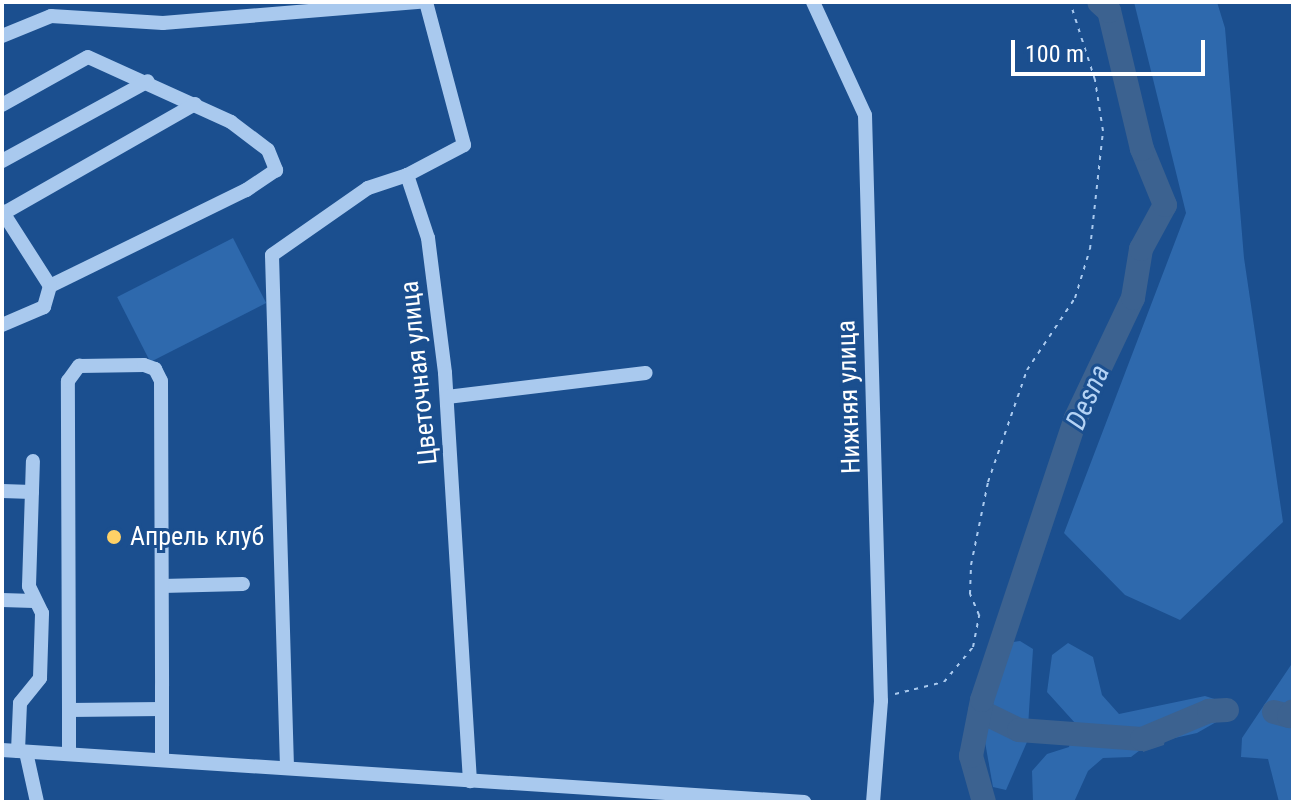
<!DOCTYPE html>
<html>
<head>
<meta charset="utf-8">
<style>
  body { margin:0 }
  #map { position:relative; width:1295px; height:804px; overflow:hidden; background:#1b4f8f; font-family:"Roboto Condensed",sans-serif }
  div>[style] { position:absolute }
  .green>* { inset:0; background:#2e69ad; transform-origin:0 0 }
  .water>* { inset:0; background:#3c6290 }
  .river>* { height:24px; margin:-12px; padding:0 12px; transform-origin:12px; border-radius:12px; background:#3c6290 }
  .path>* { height:2px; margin-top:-1px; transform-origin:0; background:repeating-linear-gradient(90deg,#a9c9ee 0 4px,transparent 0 10px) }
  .minor>* { height:14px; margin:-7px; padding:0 7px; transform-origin:7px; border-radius:7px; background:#a9c9ee }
  .dots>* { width:22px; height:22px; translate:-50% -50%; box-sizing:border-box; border:4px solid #1b4f8f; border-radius:50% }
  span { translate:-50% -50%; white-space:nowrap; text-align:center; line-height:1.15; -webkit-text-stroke:6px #1b4f8f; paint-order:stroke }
  .street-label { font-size:26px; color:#fff }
  .poi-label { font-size:26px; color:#fff }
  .left { translate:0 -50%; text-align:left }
  .water-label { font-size:28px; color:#b5d3f5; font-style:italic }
  .frame { position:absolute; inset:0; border:4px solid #fff; pointer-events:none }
  .scale { position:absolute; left:1011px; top:40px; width:194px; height:36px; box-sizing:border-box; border:4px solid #fff; border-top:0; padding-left:10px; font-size:24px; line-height:28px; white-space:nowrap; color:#fff; -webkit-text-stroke:6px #1b4f8f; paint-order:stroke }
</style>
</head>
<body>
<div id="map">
  <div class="green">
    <div style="clip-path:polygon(1134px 2px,1217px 2px,1225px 28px,1244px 258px,1283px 522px,1180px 620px,1125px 595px,1064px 533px,1186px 213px)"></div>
    <div style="left:233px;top:238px;width:73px;height:130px;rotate:63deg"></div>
    <div style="clip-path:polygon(1020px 641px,1033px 649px,1027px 742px,1006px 790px,993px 787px,985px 742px,990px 697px,1007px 643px)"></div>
    <div style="clip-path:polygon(1068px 643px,1093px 657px,1102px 695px,1119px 714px,1205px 696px,1227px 703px,1218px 721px,1197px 733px,1148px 744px,1131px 757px,1103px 758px,1088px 771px,1074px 802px,1033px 802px,1032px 771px,1047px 754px,1069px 747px,1075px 723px,1047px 692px,1052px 655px)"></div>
    <div style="clip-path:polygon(1293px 662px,1293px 802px,1279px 802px,1268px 759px,1241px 757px,1242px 738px)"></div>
  </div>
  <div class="water">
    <div style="clip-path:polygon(1159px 728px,1166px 731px,1164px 745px,1143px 752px,1142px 739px)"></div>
  </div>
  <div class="river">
    <div style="left:980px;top:711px;width:43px;rotate:26deg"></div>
    <div style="left:1019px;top:730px;width:123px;rotate:4.2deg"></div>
    <div style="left:1142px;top:739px;width:73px;rotate:-22.7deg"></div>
    <div style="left:1209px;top:711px;width:18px;rotate:-3deg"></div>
    <div style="left:1274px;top:712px;width:16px;rotate:15deg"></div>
    <div style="left:1289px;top:716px;width:6px;rotate:-51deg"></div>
    <div style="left:984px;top:802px;width:48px;rotate:-105.8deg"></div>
    <div style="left:971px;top:756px;width:57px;rotate:-78.9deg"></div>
    <div style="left:982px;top:700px;width:297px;rotate:-71.6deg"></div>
    <div style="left:1076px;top:418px;width:133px;rotate:-64.6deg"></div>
    <div style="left:1133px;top:298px;width:50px;rotate:-80.7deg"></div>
    <div style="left:1141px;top:249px;width:50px;rotate:-61.4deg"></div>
    <div style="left:1165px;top:205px;width:61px;rotate:-112.3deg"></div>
    <div style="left:1142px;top:149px;width:142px;rotate:-103.4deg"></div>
    <div style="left:1109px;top:11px;width:13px;rotate:-138deg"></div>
  </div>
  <div class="path">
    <div style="left:895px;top:694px;width:50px;rotate:-13.8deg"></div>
    <div style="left:944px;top:682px;width:45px;rotate:-50.4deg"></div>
    <div style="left:973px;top:647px;width:33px;rotate:-79deg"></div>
    <div style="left:979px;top:615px;width:23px;rotate:-113deg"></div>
    <div style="left:970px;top:594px;width:29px;rotate:-88deg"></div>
    <div style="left:971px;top:565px;width:85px;rotate:-78.4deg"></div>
    <div style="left:988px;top:482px;width:119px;rotate:-70.8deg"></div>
    <div style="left:1027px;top:370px;width:87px;rotate:-56.3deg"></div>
    <div style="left:1075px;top:298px;width:51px;rotate:-73deg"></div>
    <div style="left:1090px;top:249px;width:119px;rotate:-83.7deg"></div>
    <div style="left:1103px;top:131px;width:52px;rotate:-98.9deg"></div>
    <div style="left:1095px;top:80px;width:82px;rotate:-107.8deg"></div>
  </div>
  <div class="minor">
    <div style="left:426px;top:2px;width:148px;rotate:75.1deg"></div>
    <div style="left:464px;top:145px;width:64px;rotate:152.2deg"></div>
    <div style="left:407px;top:175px;width:66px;rotate:71.6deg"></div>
    <div style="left:428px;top:238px;width:136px;rotate:82.8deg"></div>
    <div style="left:445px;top:373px;width:409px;rotate:86.5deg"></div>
    <div style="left:813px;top:2px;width:124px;rotate:65.3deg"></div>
    <div style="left:865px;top:115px;width:586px;rotate:88.44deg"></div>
    <div style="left:881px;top:701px;width:101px;rotate:94.5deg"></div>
    <div style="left:2px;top:36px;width:53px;rotate:-22.2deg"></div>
    <div style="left:51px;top:16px;width:112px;rotate:3.6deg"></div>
    <div style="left:163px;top:23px;width:258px;rotate:-4.7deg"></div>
    <div style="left:2px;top:105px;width:98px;rotate:-29.2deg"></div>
    <div style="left:88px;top:57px;width:157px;rotate:24.4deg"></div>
    <div style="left:231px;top:122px;width:46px;rotate:37.1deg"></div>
    <div style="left:268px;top:150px;width:22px;rotate:68deg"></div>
    <div style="left:276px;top:170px;width:36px;rotate:146deg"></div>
    <div style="left:246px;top:190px;width:218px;rotate:153.9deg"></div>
    <div style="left:50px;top:286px;width:22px;rotate:106deg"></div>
    <div style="left:44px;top:307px;width:46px;rotate:156.8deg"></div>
    <div style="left:2px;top:161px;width:166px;rotate:-28.7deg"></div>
    <div style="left:2px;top:211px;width:89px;rotate:57.4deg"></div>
    <div style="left:4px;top:213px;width:220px;rotate:-29.7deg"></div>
    <div style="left:447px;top:397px;width:200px;rotate:-6.9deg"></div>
    <div style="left:2px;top:491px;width:30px;rotate:2deg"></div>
    <div style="left:162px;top:586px;width:81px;rotate:-1.4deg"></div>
    <div style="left:2px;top:600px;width:32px;rotate:2deg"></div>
    <div style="left:162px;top:709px;width:93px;rotate:179.4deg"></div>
    <div style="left:69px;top:710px;width:329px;rotate:-90.2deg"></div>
    <div style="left:68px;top:381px;width:19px;rotate:-54deg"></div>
    <div style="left:79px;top:366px;width:65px;rotate:-0.9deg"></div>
    <div style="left:144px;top:365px;width:12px;rotate:20deg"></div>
    <div style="left:155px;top:369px;width:13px;rotate:63deg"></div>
    <div style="left:161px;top:381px;width:305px;rotate:89.8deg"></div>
    <div style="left:162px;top:686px;width:73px;rotate:90deg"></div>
    <div style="left:69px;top:710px;width:44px;rotate:90deg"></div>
    <div style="left:2px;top:750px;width:804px;rotate:3.71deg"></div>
    <div style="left:18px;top:751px;width:48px;rotate:-87.6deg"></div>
    <div style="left:20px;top:703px;width:32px;rotate:-51deg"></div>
    <div style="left:40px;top:678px;width:65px;rotate:-88.2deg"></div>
    <div style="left:42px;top:613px;width:30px;rotate:-116deg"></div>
    <div style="left:29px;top:586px;width:125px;rotate:-88.2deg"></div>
    <div style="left:26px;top:752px;width:51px;rotate:77.6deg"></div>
    <div style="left:287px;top:767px;width:512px;rotate:-91.68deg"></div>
    <div style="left:272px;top:255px;width:117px;rotate:-34.9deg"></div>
    <div style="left:368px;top:188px;width:41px;rotate:-18.4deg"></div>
  </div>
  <div class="dots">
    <div style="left:114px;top:537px;background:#ffd166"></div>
  </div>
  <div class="street-label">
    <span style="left:419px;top:373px;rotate:-96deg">Цветочная улица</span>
    <span style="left:849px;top:397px;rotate:-92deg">Нижняя улица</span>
  </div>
  <div class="poi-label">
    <span class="left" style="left:130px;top:537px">Апрель клуб</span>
  </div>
  <div class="water-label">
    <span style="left:1088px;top:397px;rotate:-66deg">Desna</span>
  </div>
  <div class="frame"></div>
  <div class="scale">100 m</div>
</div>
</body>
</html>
